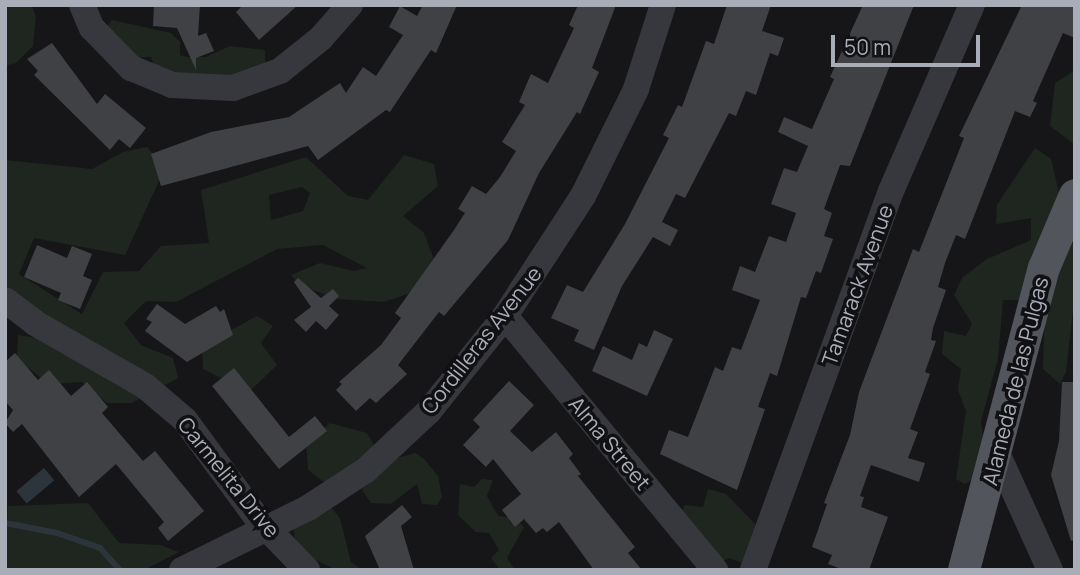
<!DOCTYPE html>
<html>
<head>
<meta charset="utf-8">
<style>
  body { margin:0 }
  #map { position:relative; width:1080px; height:575px; overflow:hidden; background:#161618; font-family:Manrope,sans-serif }
  div>[style] { position:absolute }
  .green>* { inset:0; background:#1e261f }
  .water>* { inset:0; background:#2c353c; transform-origin:0 0 }
  .stream>* { height:6px; margin:-3px; padding:0 3px; transform-origin:3px; border-radius:3px; background:#2c353c }
  .building>* { inset:0; background:#404145 }
  .minor>* { height:26px; margin:-13px; padding:0 13px; transform-origin:13px; border-radius:13px; background:#37383d }
  .major>* { height:32px; margin:-16px; padding:0 16px; transform-origin:16px; border-radius:16px; background:#53555c }
  span { translate:-50% -50%; white-space:nowrap; text-align:center; line-height:1.15; -webkit-text-stroke:7px #111113; paint-order:stroke }
  .street-label { font-size:21px; color:#a8adb8 }
  .frame { position:absolute; inset:0; border:7px solid #a8adb8; pointer-events:none }
  .scale { position:absolute; left:831px; top:35px; width:149px; height:32px; box-sizing:border-box; border:4px solid #a8adb8; border-top:0; padding-left:9px; font-size:21px; line-height:24px; white-space:nowrap; color:#a8adb8; -webkit-text-stroke:5px #111113; paint-order:stroke }
</style>
</head>
<body>
<div id="map">
  <div class="green">
    <div style="clip-path:polygon(5px 5px,32px 5px,36px 17px,33px 46px,16px 63px,5px 66px)"></div>
    <div style="clip-path:polygon(112px 20px,171px 33px,180px 42px,180px 55px,187px 57px,206px 57px,230px 46px,265px 50px,265px 69px,233px 83px,156px 71px,151px 57px,127px 58px,104px 30px)"></div>
    <div style="clip-path:polygon(1075px 70px,1075px 145px,1050px 126px,1055px 83px)"></div>
    <div style="clip-path:polygon(evenodd,147px 147px,165px 168px,125px 255px,34px 238px,19px 274px,82px 314px,103px 272px,139px 271px,161px 246px,209px 243px,201px 190px,306px 157px,348px 196px,368px 200px,404px 155px,434px 164px,438px 186px,403px 216px,424px 233px,440px 276px,428px 287px,384px 302px,337px 299px,300px 285px,291px 275px,320px 263px,354px 271px,367px 268px,323px 245px,277px 249px,176px 302px,146px 301px,124px 323px,141px 345px,173px 358px,178px 378px,132px 403px,107px 403px,82px 382px,49px 384px,17px 359px,18px 335px,51px 340px,46px 321px,5px 286px,5px 160px,92px 169px,123px 152px,147px 147px,302px 187px,310px 193px,303px 211px,271px 220px,269px 195px,302px 187px)"></div>
    <div style="clip-path:polygon(1035px 148px,1051px 159px,1060px 197px,1075px 202px,1075px 292px,1066px 372px,1060px 384px,1043px 369px,1045px 300px,1003px 300px,998px 359px,981px 421px,984px 446px,975px 478px,965px 484px,956px 479px,966px 411px,958px 390px,961px 369px,942px 354px,944px 331px,966px 336px,972px 324px,954px 295px,962px 278px,987px 259px,1031px 240px,1031px 218px,996px 224px,997px 205px)"></div>
    <div style="clip-path:polygon(257px 316px,273px 326px,261px 343px,277px 365px,249px 392px,203px 369px,202px 346px)"></div>
    <div style="clip-path:polygon(330px 423px,367px 433px,374px 445px,397px 458px,415px 453px,424px 459px,438px 476px,442px 497px,437px 505px,422px 504px,417px 484px,391px 504px,371px 503px,362px 490px,368px 475px,324px 482px,308px 470px,306px 443px)"></div>
    <div style="clip-path:polygon(482px 479px,493px 480px,487px 496px,498px 516px,514px 518px,524px 527px,507px 558px,515px 570px,500px 570px,491px 558px,499px 550px,489px 533px,476px 532px,458px 515px,460px 484px,474px 487px)"></div>
    <div style="clip-path:polygon(708px 489px,726px 494px,758px 527px,749px 566px,730px 558px,714px 564px,681px 512px,685px 505px,703px 507px)"></div>
    <div style="clip-path:polygon(88px 503px,119px 543px,160px 545px,179px 552px,144px 570px,5px 570px,8px 506px)"></div>
    <div style="clip-path:polygon(327px 503px,340px 518px,351px 562px,362px 570px,336px 570px,310px 557px,295px 540px,293px 525px)"></div>
  </div>
  <div class="water">
    <div style="left:44px;top:468px;width:16px;height:36px;rotate:50deg"></div>
  </div>
  <div class="stream">
    <div style="left:5px;top:523px;width:53px;rotate:10.9deg"></div>
    <div style="left:57px;top:533px;width:46px;rotate:19.2deg"></div>
    <div style="left:100px;top:548px;width:30px;rotate:48deg"></div>
  </div>
  <div class="building">
    <div style="clip-path:polygon(154px 5px,200px 5px,198px 36px,206px 33px,214px 51px,196px 58px,196px 70px,177px 28px,153px 26px)"></div>
    <div style="clip-path:polygon(243px 5px,298px 5px,259px 40px,236px 12px)"></div>
    <div style="clip-path:polygon(423px 5px,457px 5px,436px 53px,431px 50px,390px 112px,386px 110px,318px 160px,308px 146px,161px 186px,151px 154px,211px 132px,289px 117px,340px 83px,346px 93px,363px 67px,376px 76px,403px 35px,389px 27px,400px 6px,417px 16px)"></div>
    <div style="clip-path:polygon(578px 5px,616px 5px,592px 68px,599px 72px,580px 114px,577px 112px,539px 173px,508px 240px,444px 316px,439px 312px,398px 365px,407px 374px,376px 403px,370px 398px,356px 411px,336px 390px,342px 384px,339px 382px,381px 345px,401px 318px,395px 313px,454px 230px,465px 213px,458px 209px,472px 186px,486px 194px,500px 177px,516px 151px,502px 142px,525px 105px,519px 102px,531px 74px,548px 83px,574px 28px,569px 25px)"></div>
    <div style="clip-path:polygon(727px 5px,771px 5px,762px 31px,784px 38px,778px 56px,770px 53px,756px 95px,746px 91px,736px 116px,729px 113px,685px 198px,676px 194px,662px 222px,678px 230px,670px 246px,653px 237px,622px 286px,594px 350px,574px 341px,579px 330px,551px 318px,567px 285px,583px 292px,625px 224px,669px 138px,663px 135px,678px 105px,682px 107px,706px 41px,714px 44px)"></div>
    <div style="clip-path:polygon(863px 5px,914px 5px,850px 166px,840px 165px,824px 209px,832px 213px,824px 236px,833px 239px,821px 273px,816px 271px,806px 298px,801px 297px,777px 376px,770px 373px,758px 407px,765px 409px,737px 490px,660px 454px,669px 430px,688px 437px,715px 367px,723px 371px,732px 347px,741px 350px,760px 300px,732px 290px,740px 266px,755px 272px,769px 236px,786px 242px,796px 213px,771px 204px,784px 168px,797px 172px,808px 146px,778px 132px,784px 117px,812px 129px,834px 79px,830px 77px)"></div>
    <div style="clip-path:polygon(1022px 5px,1075px 5px,1075px 38px,1063px 33px,1033px 101px,1037px 103px,1030px 117px,1015px 111px,965px 239px,956px 235px,945px 263px,938px 287px,946px 290px,933px 328px,931px 340px,936px 341px,925px 372px,930px 374px,910px 429px,918px 432px,908px 458px,925px 463px,919px 482px,871px 465px,860px 496px,864px 497px,861px 507px,888px 517px,869px 570px,844px 570px,828px 564px,832px 555px,812px 547px,827px 504px,824px 503px,850px 435px,859px 392px,913px 249px,919px 252px,964px 138px,959px 136px)"></div>
    <div style="clip-path:polygon(52px 43px,97px 104px,105px 94px,146px 128px,130px 148px,119px 139px,110px 150px,34px 75px,38px 71px,27px 59px)"></div>
    <div style="clip-path:polygon(37px 245px,67px 258px,72px 246px,92px 254px,83px 276px,92px 280px,80px 309px,58px 300px,61px 293px,24px 277px)"></div>
    <div style="clip-path:polygon(298px 278px,321px 298px,333px 289px,339px 296px,329px 306px,339px 315px,326px 330px,316px 321px,306px 332px,294px 320px,311px 307px,294px 282px)"></div>
    <div style="clip-path:polygon(157px 304px,185px 324px,216px 306px,220px 312px,224px 309px,233px 335px,187px 362px,145px 331px,152px 322px,146px 319px)"></div>
    <div style="clip-path:polygon(654px 330px,673px 339px,647px 396px,592px 371px,603px 346px,632px 360px,639px 343px,647px 347px)"></div>
    <div style="clip-path:polygon(15px 353px,38px 380px,49px 370px,71px 396px,87px 382px,108px 407px,102px 413px,143px 461px,155px 451px,204px 511px,168px 541px,158px 528px,164px 522px,116px 464px,79px 497px,22px 424px,13px 432px,5px 423px,13px 410px,5px 401px,5px 362px)"></div>
    <div style="clip-path:polygon(234px 368px,289px 437px,315px 416px,327px 431px,279px 469px,212px 386px)"></div>
    <div style="clip-path:polygon(509px 381px,534px 405px,510px 431px,532px 452px,556px 432px,573px 454px,569px 458px,581px 474px,578px 476px,635px 547px,628px 553px,642px 570px,594px 570px,559px 522px,547px 532px,543px 528px,536px 533px,524px 519px,515px 527px,502px 510px,521px 494px,493px 459px,486px 467px,463px 445px,480px 427px,473px 420px)"></div>
    <div style="clip-path:polygon(1062px 382px,1075px 382px,1075px 540px,1071px 541px,1051px 475px,1059px 441px)"></div>
    <div style="clip-path:polygon(402px 505px,412px 517px,401px 526px,414px 570px,380px 570px,365px 536px)"></div>
  </div>
  <div class="minor">
    <div style="left:82px;top:5px;width:25px;rotate:67deg"></div>
    <div style="left:92px;top:28px;width:56px;rotate:45.7deg"></div>
    <div style="left:131px;top:68px;width:44px;rotate:22.5deg"></div>
    <div style="left:172px;top:85px;width:61px;rotate:2.8deg"></div>
    <div style="left:233px;top:88px;width:50px;rotate:-19.9deg"></div>
    <div style="left:280px;top:71px;width:53px;rotate:-38.8deg"></div>
    <div style="left:321px;top:38px;width:44px;rotate:-48.7deg"></div>
    <div style="left:5px;top:300px;width:38px;rotate:37deg"></div>
    <div style="left:35px;top:323px;width:127px;rotate:29.8deg"></div>
    <div style="left:145px;top:386px;width:52px;rotate:40.4deg"></div>
    <div style="left:185px;top:420px;width:122px;rotate:53.7deg"></div>
    <div style="left:257px;top:518px;width:72px;rotate:46.1deg"></div>
    <div style="left:505px;top:316px;width:330px;rotate:50.4deg"></div>
    <div style="left:997px;top:453px;width:128px;rotate:65.6deg"></div>
    <div style="left:182px;top:570px;width:140px;rotate:-26.2deg"></div>
    <div style="left:308px;top:508px;width:69px;rotate:-33.2deg"></div>
    <div style="left:366px;top:470px;width:86px;rotate:-43.1deg"></div>
    <div style="left:429px;top:411px;width:122px;rotate:-51.3deg"></div>
    <div style="left:505px;top:316px;width:143px;rotate:-57deg"></div>
    <div style="left:583px;top:196px;width:119px;rotate:-63.6deg"></div>
    <div style="left:636px;top:89px;width:88px;rotate:-72.2deg"></div>
    <div style="left:753px;top:570px;width:403px;rotate:-70deg"></div>
    <div style="left:891px;top:191px;width:203px;rotate:-66.5deg"></div>
  </div>
  <div class="major">
    <div style="left:964px;top:570px;width:312px;rotate:-75.2deg"></div>
    <div style="left:1044px;top:268px;width:79px;rotate:-67deg"></div>
  </div>
  <div class="street-label">
    <span style="left:857px;top:285px;rotate:-70deg">Tamarack Avenue</span>
    <span style="left:481px;top:340px;rotate:-52deg">Cordilleras Avenue</span>
    <span style="left:1015px;top:381px;rotate:-76deg">Alameda de las Pulgas</span>
    <span style="left:610px;top:443px;rotate:50deg">Alma Street</span>
    <span style="left:229px;top:477px;rotate:51deg">Carmelita Drive</span>
  </div>
  <div class="frame"></div>
  <div class="scale">50 m</div>
</div>
</body>
</html>
